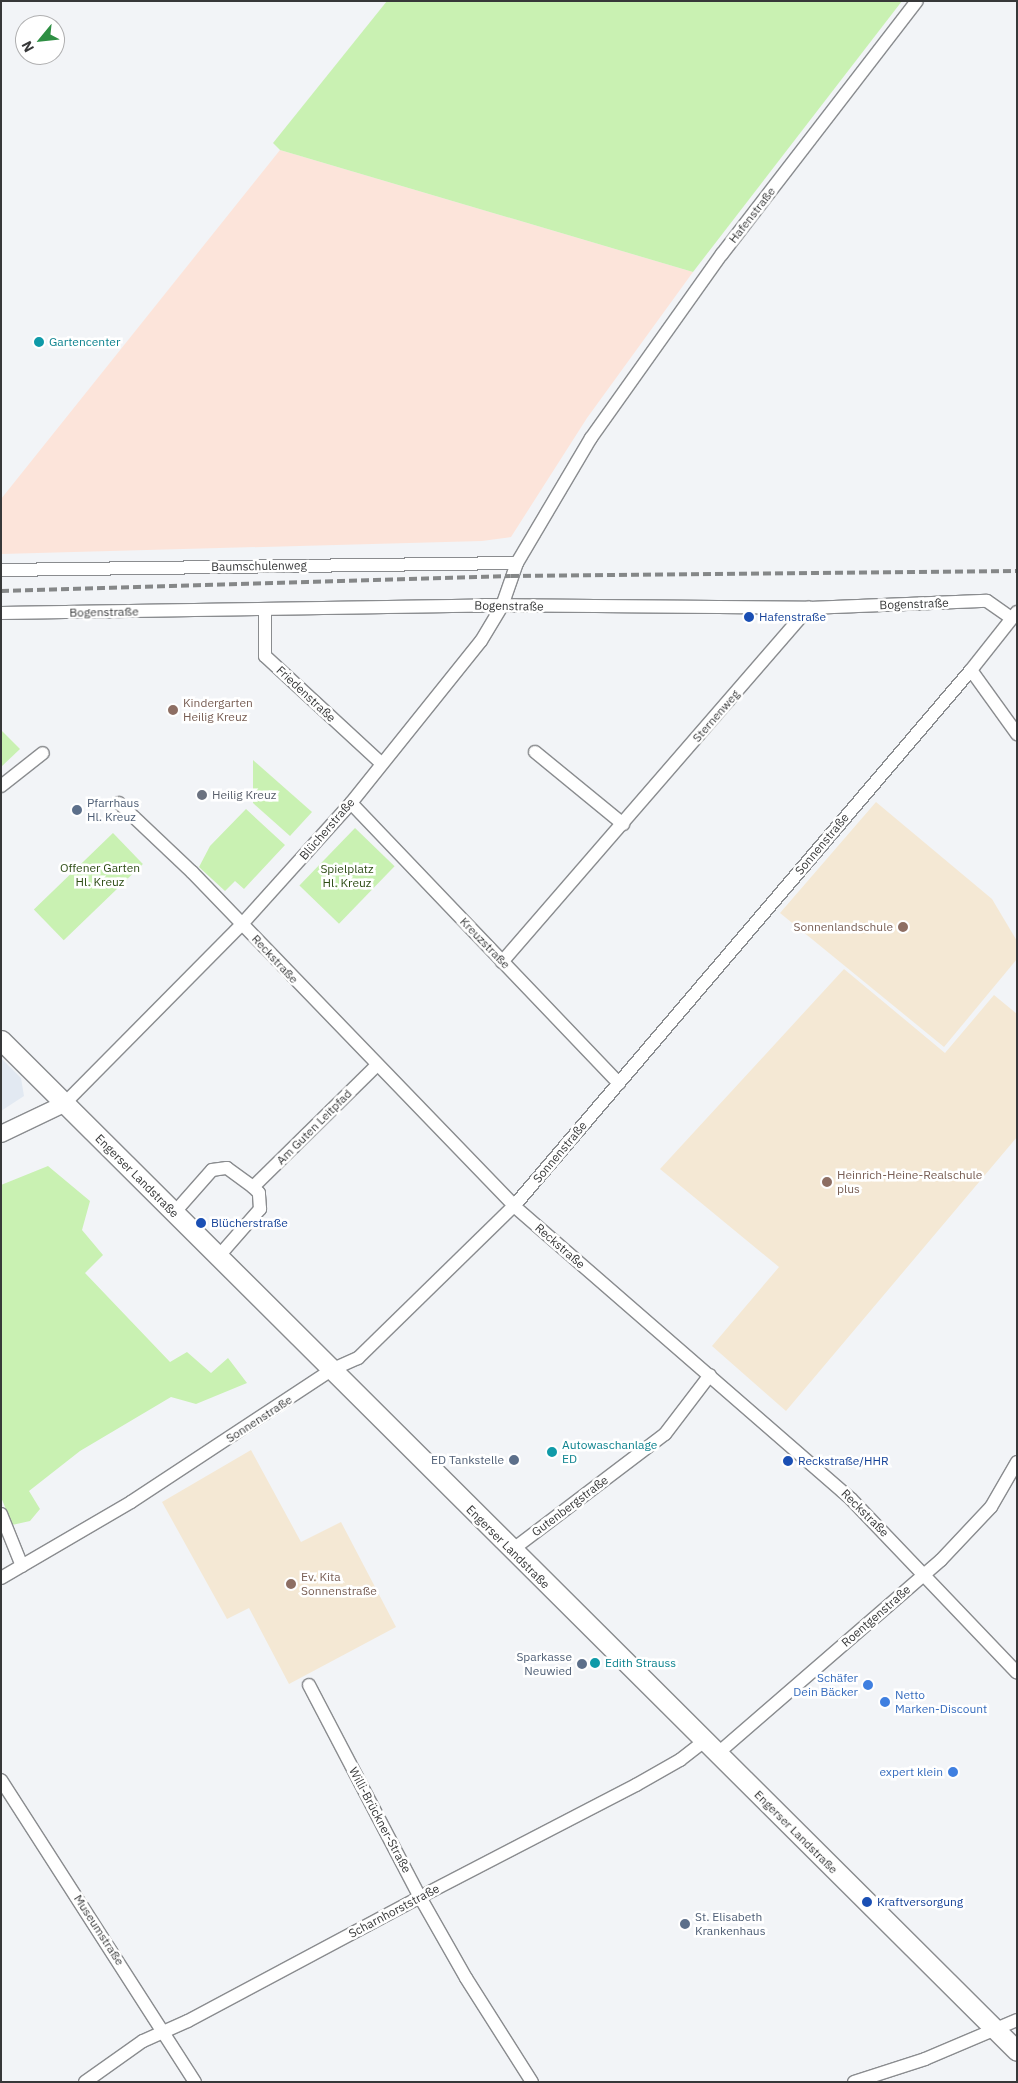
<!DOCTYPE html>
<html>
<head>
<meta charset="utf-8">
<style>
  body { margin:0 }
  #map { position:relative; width:1018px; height:2083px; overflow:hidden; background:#f2f4f7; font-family:"IBM Plex Sans",sans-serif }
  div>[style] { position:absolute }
  .built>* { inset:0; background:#e2e9f2 }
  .industrial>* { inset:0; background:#fce4da }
  .education>* { inset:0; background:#f4e8d4 }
  .green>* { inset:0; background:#c9f1b2; transform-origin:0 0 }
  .roads { filter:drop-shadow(1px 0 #8a8c8f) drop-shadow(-1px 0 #8a8c8f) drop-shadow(0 1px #8a8c8f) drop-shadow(0 -1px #8a8c8f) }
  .minor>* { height:12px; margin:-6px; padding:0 6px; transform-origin:6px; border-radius:6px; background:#fff }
  .tertiary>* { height:16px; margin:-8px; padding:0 8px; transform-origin:8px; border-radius:8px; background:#fff }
  .secondary>* { height:19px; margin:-9.5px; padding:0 9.5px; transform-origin:9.5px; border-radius:9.5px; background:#fff }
  .rail>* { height:4px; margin-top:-2px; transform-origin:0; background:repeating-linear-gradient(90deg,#858788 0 8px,transparent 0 12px) }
  .dots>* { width:14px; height:14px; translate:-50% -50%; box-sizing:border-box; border:2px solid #fff; border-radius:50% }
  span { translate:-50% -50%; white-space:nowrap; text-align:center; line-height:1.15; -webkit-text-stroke:5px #fff; paint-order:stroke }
  .street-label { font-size:12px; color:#373839 }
  .culture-label { font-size:12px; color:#0d838f }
  .left { translate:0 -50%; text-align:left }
  .transit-label { font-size:12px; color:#164399 }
  .education-label { font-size:12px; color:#785e54 }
  .right { translate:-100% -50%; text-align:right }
  .worship-label { font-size:12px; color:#5b616d }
  .service-label { font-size:12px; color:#4e5e75 }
  .park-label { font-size:12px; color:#2e4d16 }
  .shop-label { font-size:12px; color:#366cbe }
  .frame { position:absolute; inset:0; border:2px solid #373839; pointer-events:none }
  .north { position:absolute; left:15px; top:15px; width:50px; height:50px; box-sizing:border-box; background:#fff; border:1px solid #afafb0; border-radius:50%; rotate:242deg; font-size:14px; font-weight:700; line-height:20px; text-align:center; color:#373839 }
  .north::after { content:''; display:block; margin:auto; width:18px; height:22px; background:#2e8f43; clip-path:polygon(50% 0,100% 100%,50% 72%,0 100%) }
</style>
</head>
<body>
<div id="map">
  <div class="built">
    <div style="clip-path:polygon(1px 1058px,21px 1078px,24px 1096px,1px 1111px)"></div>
  </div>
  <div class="industrial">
    <div style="clip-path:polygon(280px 150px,693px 272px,587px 418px,511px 537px,482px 541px,1px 554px,1px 499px)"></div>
  </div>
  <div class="education">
    <div style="clip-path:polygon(876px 802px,992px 899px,1017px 941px,1017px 959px,944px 1047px,780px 913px)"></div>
    <div style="clip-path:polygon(844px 969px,945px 1053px,994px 995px,1017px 1014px,1017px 1137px,786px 1411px,712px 1346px,779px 1267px,660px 1169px)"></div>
    <div style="clip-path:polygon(251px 1450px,301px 1542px,341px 1522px,396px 1627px,289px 1684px,249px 1608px,227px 1619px,162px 1502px)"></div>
  </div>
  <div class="green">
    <div style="clip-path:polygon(387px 1px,902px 1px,693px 272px,280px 150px,273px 143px)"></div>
    <div style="clip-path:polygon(1px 730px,20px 749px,1px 767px)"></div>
    <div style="clip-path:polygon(253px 760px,312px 812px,290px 836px,253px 803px)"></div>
    <div style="clip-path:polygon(246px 809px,285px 845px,244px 889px,235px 881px,225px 891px,199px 867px,210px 846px)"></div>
    <div style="left:355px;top:828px;width:55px;height:80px;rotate:44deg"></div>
    <div style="left:113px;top:833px;width:43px;height:110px;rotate:46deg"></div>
    <div style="clip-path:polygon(48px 1166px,90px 1201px,82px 1230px,103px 1255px,85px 1273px,170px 1362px,187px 1352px,211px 1373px,228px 1358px,247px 1383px,196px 1404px,171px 1397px,80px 1451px,29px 1491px,40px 1509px,30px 1521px,12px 1525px,1px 1497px,1px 1185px)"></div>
  </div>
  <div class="roads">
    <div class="minor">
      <div style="left:1px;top:570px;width:516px;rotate:-0.78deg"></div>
      <div style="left:265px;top:609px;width:47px;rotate:90deg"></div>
      <div style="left:265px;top:656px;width:158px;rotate:42.7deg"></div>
      <div style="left:1px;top:613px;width:483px;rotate:-0.9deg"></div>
      <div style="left:484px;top:605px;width:325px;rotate:0.5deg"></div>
      <div style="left:809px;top:608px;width:178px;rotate:-2.3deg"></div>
      <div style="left:987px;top:601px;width:29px;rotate:35deg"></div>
      <div style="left:971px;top:670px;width:79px;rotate:54.3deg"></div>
      <div style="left:535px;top:752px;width:114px;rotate:39.3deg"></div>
      <div style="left:1px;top:786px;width:53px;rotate:-38.2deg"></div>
      <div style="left:119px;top:803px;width:100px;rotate:43.4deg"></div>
      <div style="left:192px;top:872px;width:464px;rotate:46deg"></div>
      <div style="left:514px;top:1206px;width:447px;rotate:41deg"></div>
      <div style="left:851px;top:1499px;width:240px;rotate:46.3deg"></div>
      <div style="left:351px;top:803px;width:388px;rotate:46.3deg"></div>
      <div style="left:502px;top:962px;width:469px;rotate:-49.1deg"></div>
      <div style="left:64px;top:1104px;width:253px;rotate:-45.3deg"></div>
      <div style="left:242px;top:924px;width:163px;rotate:-48deg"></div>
      <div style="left:351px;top:803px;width:208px;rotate:-51.3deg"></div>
      <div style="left:481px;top:641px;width:41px;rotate:-59deg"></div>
      <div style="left:502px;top:606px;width:46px;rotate:-70.8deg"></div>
      <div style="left:517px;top:563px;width:145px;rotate:-59.4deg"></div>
      <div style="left:591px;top:438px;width:226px;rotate:-54.6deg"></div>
      <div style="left:722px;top:254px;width:319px;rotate:-52.4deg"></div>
      <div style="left:174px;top:1213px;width:57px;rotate:-48.5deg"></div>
      <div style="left:212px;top:1170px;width:15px;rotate:-8deg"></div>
      <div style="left:227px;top:1168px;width:32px;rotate:36deg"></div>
      <div style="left:218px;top:1257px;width:64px;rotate:-48.8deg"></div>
      <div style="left:260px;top:1209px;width:16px;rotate:-94deg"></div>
      <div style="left:259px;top:1193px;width:8px;rotate:-135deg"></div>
      <div style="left:253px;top:1187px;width:173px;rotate:-44.5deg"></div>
      <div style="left:1px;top:1514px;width:56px;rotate:68deg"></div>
      <div style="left:512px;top:1550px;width:192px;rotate:-37.2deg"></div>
      <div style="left:665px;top:1434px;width:74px;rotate:-52.7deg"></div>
      <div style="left:1px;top:1578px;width:151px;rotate:-30.3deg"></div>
      <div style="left:131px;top:1502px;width:240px;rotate:-33.4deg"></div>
      <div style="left:331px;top:1370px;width:30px;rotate:-24deg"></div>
      <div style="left:358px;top:1358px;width:218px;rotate:-44.3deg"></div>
      <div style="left:514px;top:1206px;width:704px;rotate:-49.55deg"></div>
      <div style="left:971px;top:670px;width:74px;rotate:-51.6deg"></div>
      <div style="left:309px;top:1685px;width:239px;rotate:62.4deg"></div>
      <div style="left:420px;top:1897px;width:93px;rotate:60.4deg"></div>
      <div style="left:466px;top:1978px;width:123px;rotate:57.6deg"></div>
      <div style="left:717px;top:1754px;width:296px;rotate:-40.9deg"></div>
      <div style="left:941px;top:1560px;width:73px;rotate:-46.7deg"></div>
      <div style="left:991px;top:1507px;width:52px;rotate:-60deg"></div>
      <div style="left:1px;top:1780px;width:359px;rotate:57.3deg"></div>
      <div style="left:85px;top:2082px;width:71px;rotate:-35.3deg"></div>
      <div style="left:143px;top:2041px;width:49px;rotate:-24deg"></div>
      <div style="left:188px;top:2021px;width:263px;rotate:-28.1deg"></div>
      <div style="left:420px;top:1897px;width:243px;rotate:-27.4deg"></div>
      <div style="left:636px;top:1785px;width:51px;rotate:-29.6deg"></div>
      <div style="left:680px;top:1760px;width:31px;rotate:-38deg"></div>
      <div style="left:854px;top:2082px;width:75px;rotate:-17.9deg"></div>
      <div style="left:925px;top:2059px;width:100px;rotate:-23deg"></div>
    </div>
    <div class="tertiary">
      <div style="left:1px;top:1134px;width:70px;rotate:-25.5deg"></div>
    </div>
    <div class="secondary">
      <div style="left:1px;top:1040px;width:1433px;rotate:44.86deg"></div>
    </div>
  </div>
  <div class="rail">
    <div style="left:1px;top:591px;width:510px;rotate:-1.68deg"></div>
    <div style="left:511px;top:576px;width:506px;rotate:-0.57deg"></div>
  </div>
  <div class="dots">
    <div style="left:39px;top:342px;background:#0f9aa8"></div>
    <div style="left:749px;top:617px;background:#1a4fb4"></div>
    <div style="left:173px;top:710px;background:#8d6e63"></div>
    <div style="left:202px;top:795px;background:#6b7280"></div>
    <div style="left:77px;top:810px;background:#5c6f8a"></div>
    <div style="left:903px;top:927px;background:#8d6e63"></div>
    <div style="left:827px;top:1182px;background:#8d6e63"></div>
    <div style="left:201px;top:1223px;background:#1a4fb4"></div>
    <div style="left:552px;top:1452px;background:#0f9aa8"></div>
    <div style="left:514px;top:1460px;background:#5c6f8a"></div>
    <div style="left:788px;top:1461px;background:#1a4fb4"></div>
    <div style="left:291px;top:1584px;background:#8d6e63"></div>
    <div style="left:595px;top:1663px;background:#0f9aa8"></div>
    <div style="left:582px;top:1664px;background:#5c6f8a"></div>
    <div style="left:868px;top:1685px;background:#3f7fe0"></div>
    <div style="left:885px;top:1702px;background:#3f7fe0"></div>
    <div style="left:953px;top:1772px;background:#3f7fe0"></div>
    <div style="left:867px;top:1902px;background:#1a4fb4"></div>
    <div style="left:685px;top:1924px;background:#5c6f8a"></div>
  </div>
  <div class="street-label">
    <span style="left:752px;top:215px;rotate:-52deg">Hafenstraße</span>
    <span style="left:259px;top:566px;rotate:-1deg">Baumschulenweg</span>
    <span style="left:914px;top:604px;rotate:-2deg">Bogenstraße</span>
    <span style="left:509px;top:606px;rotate:1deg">Bogenstraße</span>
    <span style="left:104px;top:612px;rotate:-1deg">Bogenstraße</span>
    <span style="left:306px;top:694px;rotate:43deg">Friedenstraße</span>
    <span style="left:716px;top:716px;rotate:-49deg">Sternenweg</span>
    <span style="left:327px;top:829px;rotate:-49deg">Blücherstraße</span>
    <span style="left:822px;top:844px;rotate:-50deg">Sonnenstraße</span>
    <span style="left:485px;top:943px;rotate:46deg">Kreuzstraße</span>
    <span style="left:275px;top:959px;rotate:47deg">Reckstraße</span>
    <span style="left:314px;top:1127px;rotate:-45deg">Am Guten Leitpfad</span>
    <span style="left:560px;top:1152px;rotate:-50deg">Sonnenstraße</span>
    <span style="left:137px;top:1176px;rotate:45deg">Engerser Landstraße</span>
    <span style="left:560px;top:1246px;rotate:41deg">Reckstraße</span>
    <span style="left:259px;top:1419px;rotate:-33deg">Sonnenstraße</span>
    <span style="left:570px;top:1506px;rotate:-37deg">Gutenbergstraße</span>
    <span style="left:865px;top:1513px;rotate:45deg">Reckstraße</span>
    <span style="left:508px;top:1547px;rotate:45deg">Engerser Landstraße</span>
    <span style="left:876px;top:1616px;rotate:-41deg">Roentgenstraße</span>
    <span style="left:380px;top:1820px;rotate:62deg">Willi-Brückner-Straße</span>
    <span style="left:796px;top:1832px;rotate:45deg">Engerser Landstraße</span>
    <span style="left:394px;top:1911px;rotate:-28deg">Scharnhorststraße</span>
    <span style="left:99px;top:1930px;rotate:57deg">Museumstraße</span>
  </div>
  <div class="culture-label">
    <span class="left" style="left:49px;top:342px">Gartencenter</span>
    <span class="left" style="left:562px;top:1452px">Autowaschanlage<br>ED</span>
    <span class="left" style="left:605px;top:1663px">Edith Strauss</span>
  </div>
  <div class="transit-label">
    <span class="left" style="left:759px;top:617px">Hafenstraße</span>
    <span class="left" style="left:211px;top:1223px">Blücherstraße</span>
    <span class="left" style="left:798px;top:1461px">Reckstraße/HHR</span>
    <span class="left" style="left:877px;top:1902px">Kraftversorgung</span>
  </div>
  <div class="education-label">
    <span class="left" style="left:183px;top:710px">Kindergarten<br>Heilig Kreuz</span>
    <span class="right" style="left:893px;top:927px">Sonnenlandschule</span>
    <span class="left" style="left:837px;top:1182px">Heinrich-Heine-Realschule<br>plus</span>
    <span class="left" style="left:301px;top:1584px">Ev. Kita<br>Sonnenstraße</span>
  </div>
  <div class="worship-label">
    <span class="left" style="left:212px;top:795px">Heilig Kreuz</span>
  </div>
  <div class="service-label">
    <span class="left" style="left:87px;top:810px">Pfarrhaus<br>Hl. Kreuz</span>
    <span class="right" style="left:504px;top:1460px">ED Tankstelle</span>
    <span class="right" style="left:572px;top:1664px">Sparkasse<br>Neuwied</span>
    <span class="left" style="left:695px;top:1924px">St. Elisabeth<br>Krankenhaus</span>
  </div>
  <div class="park-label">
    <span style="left:100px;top:875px">Offener Garten<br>Hl. Kreuz</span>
    <span style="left:347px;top:876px">Spielplatz<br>Hl. Kreuz</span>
  </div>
  <div class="shop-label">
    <span class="right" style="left:858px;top:1685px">Schäfer<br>Dein Bäcker</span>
    <span class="left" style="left:895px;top:1702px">Netto<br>Marken-Discount</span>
    <span class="right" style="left:943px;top:1772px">expert klein</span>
  </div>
  <div class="frame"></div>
  <div class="north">N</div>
</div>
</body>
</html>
